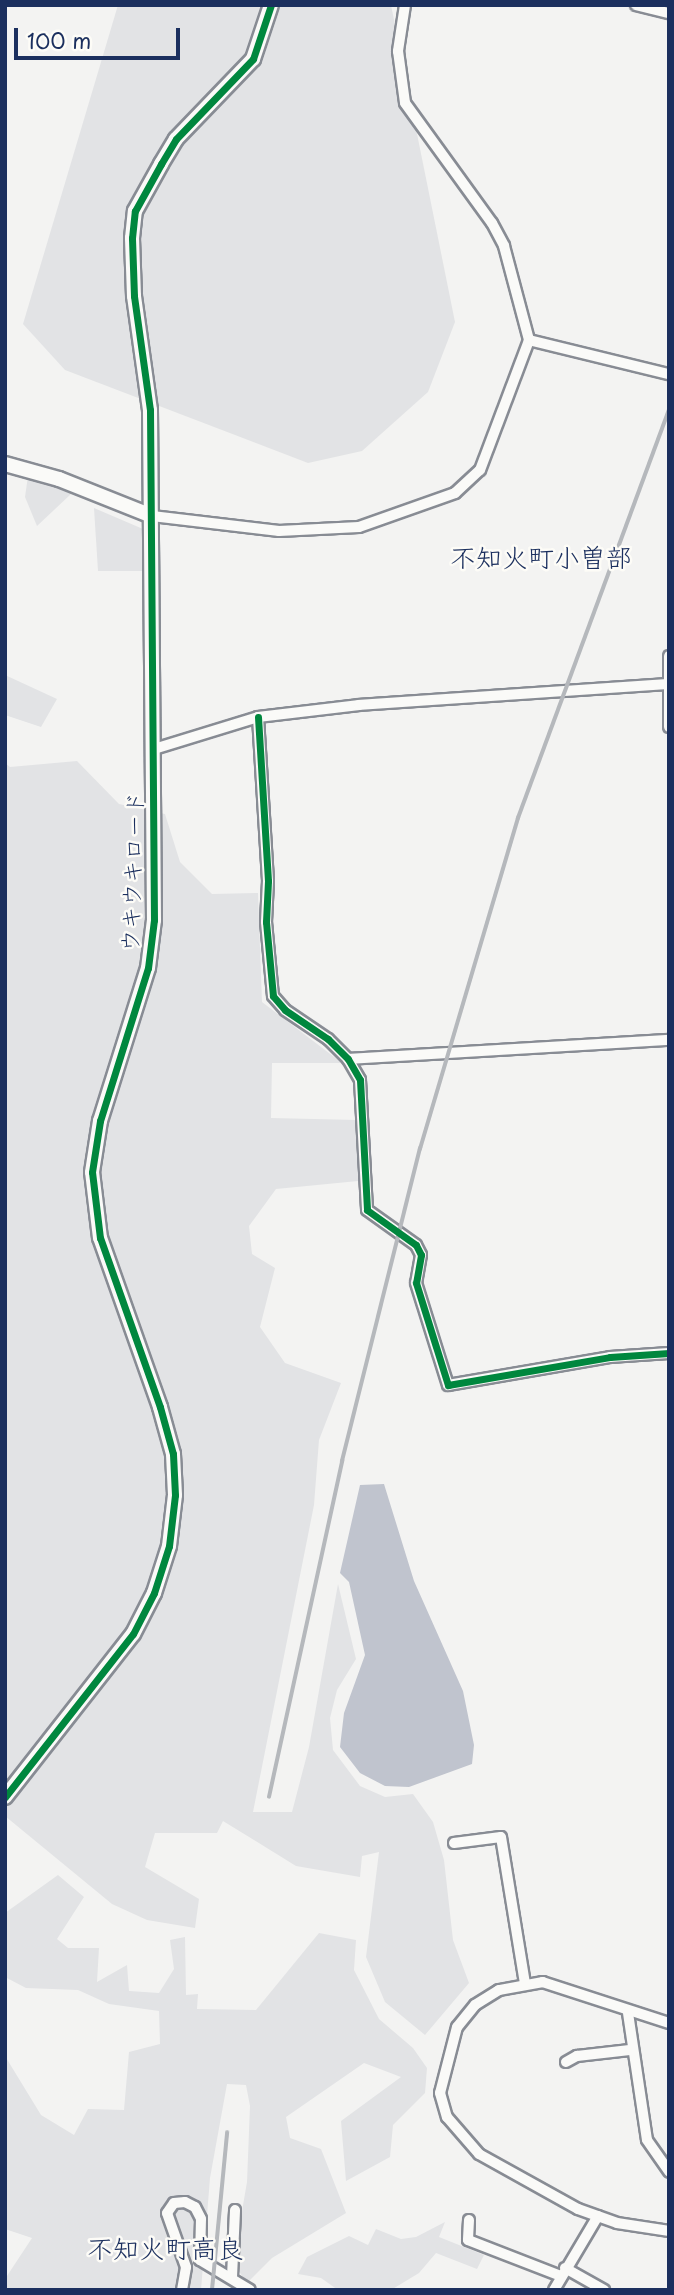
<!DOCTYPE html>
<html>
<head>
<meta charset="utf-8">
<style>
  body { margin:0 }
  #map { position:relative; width:674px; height:2295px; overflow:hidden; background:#f3f3f2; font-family:"Playpen Sans","Klee One",sans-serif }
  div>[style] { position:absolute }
  .green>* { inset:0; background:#e2e3e5 }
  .water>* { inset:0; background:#c0c4ce }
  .roads { filter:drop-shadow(2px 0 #888c94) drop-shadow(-2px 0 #888c94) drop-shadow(0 2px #888c94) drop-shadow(0 -2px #888c94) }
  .street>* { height:10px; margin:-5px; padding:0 5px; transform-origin:5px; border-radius:5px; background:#fafaf8 }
  .secondary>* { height:14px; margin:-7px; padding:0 7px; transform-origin:7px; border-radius:7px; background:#fafaf8 }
  .rail>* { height:3.5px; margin:-1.75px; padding:0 1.75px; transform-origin:1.75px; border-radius:1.75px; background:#b5b8bc }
  .cycleway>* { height:7px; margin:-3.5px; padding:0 3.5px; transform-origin:3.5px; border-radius:3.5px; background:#00873e }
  span { translate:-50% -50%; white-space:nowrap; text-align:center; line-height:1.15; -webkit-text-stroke:5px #fdfcf7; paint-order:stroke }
  .street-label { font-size:23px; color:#1b2f5e }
  .quarter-label { font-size:26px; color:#1b2f5e }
  .frame { position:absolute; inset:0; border:7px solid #1b2f5e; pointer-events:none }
  .scale { position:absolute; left:14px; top:28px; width:166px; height:32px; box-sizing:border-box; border:4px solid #1b2f5e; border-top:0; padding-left:9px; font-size:21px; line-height:24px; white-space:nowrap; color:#1b2f5e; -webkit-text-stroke:5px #fdfcf7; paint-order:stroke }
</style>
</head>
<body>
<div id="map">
  <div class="green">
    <div style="clip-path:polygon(118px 5px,391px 5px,455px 322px,428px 392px,362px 451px,308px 463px,65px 370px,23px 324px)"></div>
    <div style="clip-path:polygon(28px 476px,71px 494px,37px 526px,25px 497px)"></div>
    <div style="clip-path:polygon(94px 508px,143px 529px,146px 571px,98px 571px)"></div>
    <div style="clip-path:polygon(5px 675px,57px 699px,41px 727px,5px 715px)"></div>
    <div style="clip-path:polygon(77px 761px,119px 804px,165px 814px,180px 862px,212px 894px,258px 893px,262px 1002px,342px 1063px,272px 1063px,271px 1118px,357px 1120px,358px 1181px,276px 1189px,249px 1226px,252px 1254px,275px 1268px,260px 1327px,285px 1363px,341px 1383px,319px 1440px,314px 1505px,253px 1812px,292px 1812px,309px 1747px,338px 1584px,356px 1659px,337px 1690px,330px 1718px,333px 1750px,360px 1786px,385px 1797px,413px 1794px,433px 1822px,444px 1860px,453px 1940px,469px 1983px,425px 2035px,385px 2002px,366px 1957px,379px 1852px,362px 1856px,360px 1877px,296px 1866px,223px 1821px,217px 1833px,155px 1833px,145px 1867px,199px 1899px,195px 1928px,147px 1920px,112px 1904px,5px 1816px,5px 763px,10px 767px)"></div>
    <div style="clip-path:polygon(58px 1875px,84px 1897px,57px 1939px,68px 1948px,99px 1948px,97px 1982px,127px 1965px,129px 1991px,159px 1993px,174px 1969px,170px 1940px,185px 1937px,186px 1995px,198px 1994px,197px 2009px,256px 2010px,319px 1933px,356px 1940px,354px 1970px,379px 2019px,413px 2048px,427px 2068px,425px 2093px,393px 2125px,390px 2157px,346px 2181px,341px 2121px,401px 2077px,364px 2063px,286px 2117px,290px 2138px,321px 2149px,346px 2213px,272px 2258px,247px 2283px,238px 2270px,235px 2252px,247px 2182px,250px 2106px,246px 2085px,227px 2084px,210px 2178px,201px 2290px,5px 2290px,5px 2279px,32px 2238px,5px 2229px,5px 2056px,41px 2115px,74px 2135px,88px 2109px,124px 2110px,129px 2052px,160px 2044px,159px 2011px,109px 2004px,78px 1990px,26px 1988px,5px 1977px,5px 1913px)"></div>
    <div style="clip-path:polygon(445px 2222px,439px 2237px,484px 2255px,477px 2269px,436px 2253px,419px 2273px,391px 2290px,338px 2290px,321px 2278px,298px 2274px,307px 2257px,349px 2236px,368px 2245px,376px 2229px,401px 2239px,416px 2237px)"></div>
  </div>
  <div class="water">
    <div style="clip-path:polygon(384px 1484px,414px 1581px,463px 1691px,474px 1745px,472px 1764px,409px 1787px,385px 1786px,360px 1773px,340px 1747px,344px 1713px,365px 1655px,349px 1582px,340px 1573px,360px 1485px)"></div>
  </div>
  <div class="roads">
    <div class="street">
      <div style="left:405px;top:5px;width:47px;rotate:98.7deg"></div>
      <div style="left:398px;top:51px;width:52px;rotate:82.3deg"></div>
      <div style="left:405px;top:103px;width:148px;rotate:54.1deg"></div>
      <div style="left:492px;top:223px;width:26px;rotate:62deg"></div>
      <div style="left:504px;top:246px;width:97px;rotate:75.1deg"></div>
      <div style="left:636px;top:5px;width:34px;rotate:14deg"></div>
      <div style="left:152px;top:516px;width:128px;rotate:6.7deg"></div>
      <div style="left:279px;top:531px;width:80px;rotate:-2.9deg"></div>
      <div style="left:359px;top:527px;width:102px;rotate:-19.5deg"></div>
      <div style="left:455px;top:493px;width:34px;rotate:-43deg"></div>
      <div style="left:480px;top:470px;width:139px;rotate:-69.3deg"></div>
      <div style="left:529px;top:340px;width:144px;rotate:13.7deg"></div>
      <div style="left:669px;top:656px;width:71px;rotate:90deg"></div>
      <div style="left:258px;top:717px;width:164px;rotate:86.5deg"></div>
      <div style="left:268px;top:881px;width:41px;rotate:92.8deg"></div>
      <div style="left:266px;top:922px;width:74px;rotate:84.6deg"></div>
      <div style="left:273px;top:996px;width:18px;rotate:49deg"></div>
      <div style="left:285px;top:1010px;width:52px;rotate:34deg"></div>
      <div style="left:328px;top:1039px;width:28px;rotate:45deg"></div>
      <div style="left:348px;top:1059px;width:24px;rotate:60deg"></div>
      <div style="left:360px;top:1080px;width:130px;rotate:86.9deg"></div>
      <div style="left:367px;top:1210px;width:60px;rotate:35.5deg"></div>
      <div style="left:416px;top:1245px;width:11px;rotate:63deg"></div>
      <div style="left:421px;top:1255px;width:28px;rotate:100deg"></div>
      <div style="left:416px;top:1283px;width:107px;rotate:72.6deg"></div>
      <div style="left:448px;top:1385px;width:164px;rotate:-9.8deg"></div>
      <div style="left:610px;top:1357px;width:59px;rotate:-3.9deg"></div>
      <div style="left:154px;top:749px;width:109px;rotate:-17.1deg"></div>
      <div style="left:258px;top:717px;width:102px;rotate:-6.8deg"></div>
      <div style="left:359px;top:705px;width:308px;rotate:-3.9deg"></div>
      <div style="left:348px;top:1059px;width:322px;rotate:-3.4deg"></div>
      <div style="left:454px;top:1843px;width:47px;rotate:-7.3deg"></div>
      <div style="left:501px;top:1837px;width:148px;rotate:80.7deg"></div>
      <div style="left:628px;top:2013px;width:128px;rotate:81.5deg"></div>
      <div style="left:647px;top:2140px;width:39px;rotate:55deg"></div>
      <div style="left:669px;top:2023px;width:133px;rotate:-162deg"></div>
      <div style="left:543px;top:1982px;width:45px;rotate:169.7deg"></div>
      <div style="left:499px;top:1990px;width:28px;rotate:148deg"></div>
      <div style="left:475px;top:2005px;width:28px;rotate:129deg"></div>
      <div style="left:457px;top:2027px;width:68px;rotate:104.4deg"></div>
      <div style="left:440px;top:2093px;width:25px;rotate:74deg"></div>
      <div style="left:447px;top:2117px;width:49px;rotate:49.1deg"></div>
      <div style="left:479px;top:2154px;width:113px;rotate:29.1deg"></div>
      <div style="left:578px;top:2209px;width:41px;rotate:19.7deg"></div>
      <div style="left:617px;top:2223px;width:53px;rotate:8.7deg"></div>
      <div style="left:566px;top:2062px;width:13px;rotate:-29deg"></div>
      <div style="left:577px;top:2056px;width:53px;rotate:-6.5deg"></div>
      <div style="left:469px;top:2220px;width:20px;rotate:93deg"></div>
      <div style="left:468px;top:2240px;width:100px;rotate:21.2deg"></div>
      <div style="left:565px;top:2268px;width:45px;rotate:29.4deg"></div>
      <div style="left:232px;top:2277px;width:67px;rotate:-87.4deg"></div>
      <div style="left:182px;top:2290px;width:23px;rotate:-80deg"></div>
      <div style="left:186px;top:2267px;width:57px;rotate:-109.4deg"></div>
      <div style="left:167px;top:2213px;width:12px;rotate:-55deg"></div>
      <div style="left:174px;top:2203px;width:11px;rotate:-5deg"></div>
      <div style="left:185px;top:2202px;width:11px;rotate:27deg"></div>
      <div style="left:195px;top:2207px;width:13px;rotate:63deg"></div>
      <div style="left:201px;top:2219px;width:41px;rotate:91.4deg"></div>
      <div style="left:200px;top:2260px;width:58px;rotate:31deg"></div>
      <div style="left:554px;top:2290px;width:86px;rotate:-59.3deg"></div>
    </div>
    <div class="secondary">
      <div style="left:5px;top:464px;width:56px;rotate:15.5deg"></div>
      <div style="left:59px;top:479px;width:100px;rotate:21.7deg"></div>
      <div style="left:5px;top:1797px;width:207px;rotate:-51.9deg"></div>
      <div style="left:133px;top:1634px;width:46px;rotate:-62.9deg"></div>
      <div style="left:154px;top:1593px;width:49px;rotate:-72.3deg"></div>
      <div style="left:169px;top:1546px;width:51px;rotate:-83.3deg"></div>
      <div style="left:175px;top:1495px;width:41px;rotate:-92.8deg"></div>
      <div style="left:173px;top:1454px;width:49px;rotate:-105.5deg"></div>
      <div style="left:160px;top:1407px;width:179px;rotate:-109.5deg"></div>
      <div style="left:100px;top:1238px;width:66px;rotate:-96.9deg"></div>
      <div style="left:92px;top:1172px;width:52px;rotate:-81.1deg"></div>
      <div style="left:100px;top:1121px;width:160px;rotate:-72.6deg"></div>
      <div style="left:148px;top:968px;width:48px;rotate:-82.9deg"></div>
      <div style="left:154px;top:920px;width:510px;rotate:-90.45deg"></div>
      <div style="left:150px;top:410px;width:115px;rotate:-98deg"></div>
      <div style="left:134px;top:296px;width:58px;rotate:-92deg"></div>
      <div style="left:132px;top:238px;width:27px;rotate:-84deg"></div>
      <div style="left:135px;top:211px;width:54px;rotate:-61deg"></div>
      <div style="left:161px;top:164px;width:29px;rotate:-59deg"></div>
      <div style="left:176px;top:139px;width:111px;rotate:-46.1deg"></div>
      <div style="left:253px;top:59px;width:57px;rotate:-71.6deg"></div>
    </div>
  </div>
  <div class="rail">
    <div style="left:269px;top:1797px;width:344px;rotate:-77.7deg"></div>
    <div style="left:342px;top:1461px;width:322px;rotate:-76deg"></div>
    <div style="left:420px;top:1149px;width:345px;rotate:-73.5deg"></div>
    <div style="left:518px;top:818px;width:435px;rotate:-69.7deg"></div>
    <div style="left:212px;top:2290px;width:158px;rotate:-84.5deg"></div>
  </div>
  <div class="cycleway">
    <div style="left:258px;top:717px;width:164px;rotate:86.5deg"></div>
    <div style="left:268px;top:881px;width:41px;rotate:92.8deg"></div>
    <div style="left:266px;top:922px;width:74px;rotate:84.6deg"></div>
    <div style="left:273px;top:996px;width:18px;rotate:49deg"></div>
    <div style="left:285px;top:1010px;width:52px;rotate:34deg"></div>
    <div style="left:328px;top:1039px;width:28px;rotate:45deg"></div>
    <div style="left:348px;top:1059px;width:24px;rotate:60deg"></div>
    <div style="left:360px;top:1080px;width:130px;rotate:86.9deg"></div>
    <div style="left:367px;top:1210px;width:60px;rotate:35.5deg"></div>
    <div style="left:416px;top:1245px;width:11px;rotate:63deg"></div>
    <div style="left:421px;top:1255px;width:28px;rotate:100deg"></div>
    <div style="left:416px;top:1283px;width:107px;rotate:72.6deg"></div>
    <div style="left:448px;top:1385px;width:164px;rotate:-9.8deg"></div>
    <div style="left:610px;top:1357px;width:59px;rotate:-3.9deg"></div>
    <div style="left:5px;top:1797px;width:207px;rotate:-51.9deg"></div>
    <div style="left:133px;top:1634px;width:46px;rotate:-62.9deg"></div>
    <div style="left:154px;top:1593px;width:49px;rotate:-72.3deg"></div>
    <div style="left:169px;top:1546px;width:51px;rotate:-83.3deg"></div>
    <div style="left:175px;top:1495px;width:41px;rotate:-92.8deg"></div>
    <div style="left:173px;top:1454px;width:49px;rotate:-105.5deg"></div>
    <div style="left:160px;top:1407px;width:179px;rotate:-109.5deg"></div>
    <div style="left:100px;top:1238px;width:66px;rotate:-96.9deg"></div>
    <div style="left:92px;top:1172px;width:52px;rotate:-81.1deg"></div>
    <div style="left:100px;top:1121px;width:160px;rotate:-72.6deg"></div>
    <div style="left:148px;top:968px;width:48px;rotate:-82.9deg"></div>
    <div style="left:154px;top:920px;width:510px;rotate:-90.45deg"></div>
    <div style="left:150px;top:410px;width:115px;rotate:-98deg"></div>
    <div style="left:134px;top:296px;width:58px;rotate:-92deg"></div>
    <div style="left:132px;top:238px;width:27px;rotate:-84deg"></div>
    <div style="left:135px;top:211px;width:54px;rotate:-61deg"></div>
    <div style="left:161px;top:164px;width:29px;rotate:-59deg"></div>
    <div style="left:176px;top:139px;width:111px;rotate:-46.1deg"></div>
    <div style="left:253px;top:59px;width:57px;rotate:-71.6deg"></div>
  </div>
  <div class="street-label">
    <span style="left:132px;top:872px;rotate:-88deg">ウキウキロード</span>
  </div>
  <div class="quarter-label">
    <span style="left:541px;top:557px">不知火町小曽部</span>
    <span style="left:165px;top:2248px">不知火町高良</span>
  </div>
  <div class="frame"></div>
  <div class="scale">100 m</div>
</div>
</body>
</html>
